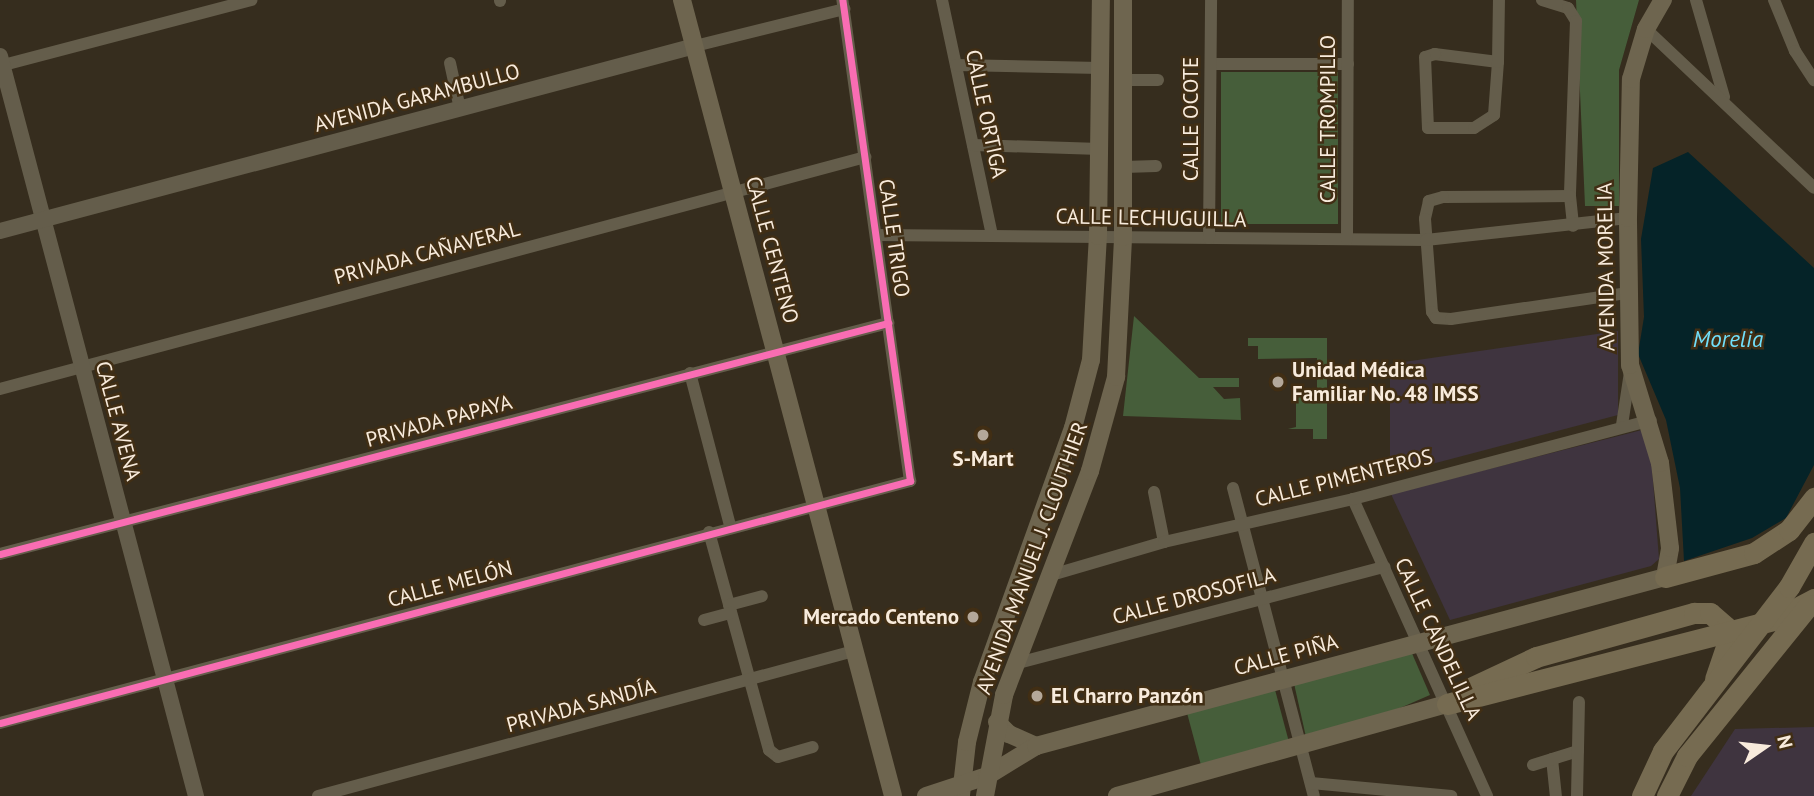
<!DOCTYPE html>
<html>
<head>
<meta charset="utf-8">
<style>
  body { margin:0 }
  #map { position:relative; width:1814px; height:796px; overflow:hidden; background:#362d1e; font-family:"PT Sans",sans-serif }
  div>[style] { position:absolute }
  .industrial>* { inset:0; background:#3f343f }
  .green>* { inset:0; background:#465e3a; transform-origin:0 0 }
  .water>* { inset:0; background:#052328 }
  .minor>* { height:12px; margin:-6px; padding:0 6px; transform-origin:6px; border-radius:6px; background:#645d4b }
  .tertiary>* { height:16px; margin:-8px; padding:0 8px; transform-origin:8px; border-radius:8px; background:#645d4b }
  .secondary>* { height:18px; margin:-9px; padding:0 9px; transform-origin:9px; border-radius:9px; background:#6e654f }
  .primary>* { height:21px; margin:-10.5px; padding:0 10.5px; transform-origin:10.5px; border-radius:10.5px; background:#766b51 }
  .cycleway>* { height:7px; margin:-3.5px; padding:0 3.5px; transform-origin:3.5px; border-radius:3.5px; background:#f96db3 }
  .dots>* { width:19px; height:19px; translate:-50% -50%; box-sizing:border-box; border:4px solid #412e14; border-radius:50% }
  span { translate:-50% -50%; white-space:nowrap; text-align:center; line-height:1.15; -webkit-text-stroke:5px #412e14; paint-order:stroke }
  .street-label { font-size:21px; color:#f8ebdc }
  .poi-label { font-size:21px; color:#f8ebdc; font-weight:700 }
  .left { translate:0 -50%; text-align:left }
  .right { translate:-100% -50%; text-align:right }
  .water-label { font-size:23px; color:#70dffa; font-style:italic }
  .north { position:absolute; left:1730px; top:712px; width:70px; height:70px; -webkit-text-stroke:5px #412e14; paint-order:stroke; rotate:76deg; font-size:19px; font-weight:700; line-height:28px; text-align:center; color:#f8ebdc }
  .north::after { content:''; display:block; margin:auto; width:24px; height:32px; background:#f8ebdc; clip-path:polygon(50% 0,100% 100%,50% 72%,0 100%) }
</style>
</head>
<body>
<div id="map">
  <div class="industrial">
    <div style="clip-path:polygon(1618px 331px,1618px 415px,1390px 475px,1390px 364px)"></div>
    <div style="clip-path:polygon(1642px 430px,1650px 442px,1659px 559px,1651px 566px,1450px 620px,1391px 494px)"></div>
    <div style="clip-path:polygon(1814px 727px,1814px 796px,1691px 796px,1735px 729px)"></div>
  </div>
  <div class="green">
    <div style="clip-path:polygon(1576px 0,1639px 0,1619px 70px,1619px 206px,1585px 206px)"></div>
    <div style="left:1221px;top:72px;width:117px;height:152px"></div>
    <div style="clip-path:polygon(1134px 316px,1199px 378px,1239px 378px,1239px 387px,1213px 387px,1224px 399px,1240px 398px,1241px 420px,1123px 416px)"></div>
    <div style="clip-path:polygon(1248px 338px,1327px 338px,1327px 439px,1313px 439px,1313px 429px,1288px 429px,1296px 427px,1296px 392px,1317px 392px,1317px 358px,1258px 359px,1258px 346px,1248px 346px)"></div>
    <div style="clip-path:polygon(1411px 651px,1430px 695px,1370px 721px,1306px 737px,1293px 679px)"></div>
    <div style="left:1274px;top:686px;width:60px;height:91px;rotate:75deg"></div>
  </div>
  <div class="water">
    <div style="clip-path:polygon(1688px 152px,1814px 268px,1814px 465px,1786px 518px,1752px 538px,1684px 561px,1680px 488px,1666px 420px,1638px 354px,1644px 317px,1641px 239px,1653px 168px)"></div>
  </div>
  <div class="minor">
    <div style="left:500px;top:0;width:1px;rotate:90deg"></div>
    <div style="left:942px;top:0;width:240px;rotate:78deg"></div>
    <div style="left:1542px;top:0;width:27px;rotate:17deg"></div>
    <div style="left:1568px;top:8px;width:15px;rotate:58deg"></div>
    <div style="left:1576px;top:21px;width:175px;rotate:92deg"></div>
    <div style="left:1570px;top:196px;width:30px;rotate:84deg"></div>
    <div style="left:1696px;top:0;width:101px;rotate:73.9deg"></div>
    <div style="left:1774px;top:0;width:55px;rotate:67.6deg"></div>
    <div style="left:1795px;top:51px;width:35px;rotate:57deg"></div>
    <div style="left:1646px;top:29px;width:231px;rotate:43.4deg"></div>
    <div style="left:695px;top:46px;width:154px;rotate:-13.9deg"></div>
    <div style="left:1498px;top:62px;width:64px;rotate:-172.8deg"></div>
    <div style="left:1435px;top:54px;width:10px;rotate:163deg"></div>
    <div style="left:1425px;top:57px;width:71px;rotate:87.6deg"></div>
    <div style="left:1428px;top:128px;width:46px"></div>
    <div style="left:1474px;top:128px;width:24px;rotate:-33deg"></div>
    <div style="left:1494px;top:115px;width:53px;rotate:-85.7deg"></div>
    <div style="left:1498px;top:62px;width:62px;rotate:-89.1deg"></div>
    <div style="left:450px;top:63px;width:47px;rotate:77.7deg"></div>
    <div style="left:1211px;top:64px;width:137px"></div>
    <div style="left:956px;top:65px;width:144px;rotate:1.2deg"></div>
    <div style="left:0;top:66px;width:260px;rotate:-14.7deg"></div>
    <div style="left:1124px;top:80px;width:34px"></div>
    <div style="left:973px;top:145px;width:127px;rotate:1.8deg"></div>
    <div style="left:1124px;top:167px;width:32px;rotate:-2deg"></div>
    <div style="left:1570px;top:196px;width:127px;rotate:179.5deg"></div>
    <div style="left:1443px;top:197px;width:15px;rotate:164deg"></div>
    <div style="left:1429px;top:201px;width:18px;rotate:103deg"></div>
    <div style="left:1425px;top:219px;width:93px;rotate:85.7deg"></div>
    <div style="left:1432px;top:312px;width:7px;rotate:56deg"></div>
    <div style="left:1436px;top:318px;width:15px;rotate:4deg"></div>
    <div style="left:1451px;top:319px;width:179px;rotate:-8.4deg"></div>
    <div style="left:876px;top:235px;width:550px;rotate:0.52deg"></div>
    <div style="left:1426px;top:240px;width:203px;rotate:-6.2deg"></div>
    <div style="left:1209px;top:238px;width:238px;rotate:-89.5deg"></div>
    <div style="left:1347px;top:239px;width:239px;rotate:-89.8deg"></div>
    <div style="left:690px;top:373px;width:158px;rotate:75.3deg"></div>
    <div style="left:0;top:389px;width:896px;rotate:-15.01deg"></div>
    <div style="left:1622px;top:425px;width:54px;rotate:-81.4deg"></div>
    <div style="left:1233px;top:488px;width:318px;rotate:75.3deg"></div>
    <div style="left:1154px;top:492px;width:51px;rotate:78.7deg"></div>
    <div style="left:1353px;top:499px;width:326px;rotate:65.7deg"></div>
    <div style="left:709px;top:532px;width:226px;rotate:74.6deg"></div>
    <div style="left:769px;top:750px;width:11px;rotate:38deg"></div>
    <div style="left:778px;top:757px;width:36px;rotate:-16deg"></div>
    <div style="left:0;top:554px;width:918px;rotate:-14.58deg"></div>
    <div style="left:1048px;top:576px;width:121px;rotate:-16.3deg"></div>
    <div style="left:1164px;top:542px;width:194px;rotate:-12.8deg"></div>
    <div style="left:1353px;top:499px;width:308px;rotate:-14.8deg"></div>
    <div style="left:729px;top:605px;width:34px;rotate:-15deg"></div>
    <div style="left:704px;top:620px;width:28px;rotate:-15deg"></div>
    <div style="left:1014px;top:664px;width:383px;rotate:-14.7deg"></div>
    <div style="left:0;top:723px;width:942px;rotate:-14.89deg"></div>
    <div style="left:910px;top:481px;width:486px;rotate:-98deg"></div>
    <div style="left:1552px;top:759px;width:37px;rotate:84deg"></div>
    <div style="left:1533px;top:765px;width:47px;rotate:-17.3deg"></div>
    <div style="left:1311px;top:783px;width:141px;rotate:5.3deg"></div>
    <div style="left:318px;top:796px;width:555px;rotate:-15.14deg"></div>
    <div style="left:1577px;top:796px;width:94px;rotate:-88.8deg"></div>
  </div>
  <div class="tertiary">
    <div style="left:0;top:56px;width:766px;rotate:75.17deg"></div>
    <div style="left:0;top:231px;width:719px;rotate:-14.91deg"></div>
  </div>
  <div class="secondary">
    <div style="left:682px;top:0;width:823px;rotate:75.15deg"></div>
    <div style="left:997px;top:722px;width:17px;rotate:45deg"></div>
    <div style="left:1009px;top:734px;width:30px;rotate:24deg"></div>
    <div style="left:961px;top:795px;width:53px;rotate:-83.5deg"></div>
    <div style="left:967px;top:742px;width:62px;rotate:-76deg"></div>
    <div style="left:982px;top:682px;width:270px;rotate:-70.3deg"></div>
    <div style="left:1073px;top:428px;width:70px;rotate:-75.2deg"></div>
    <div style="left:1091px;top:360px;width:124px;rotate:-86.8deg"></div>
    <div style="left:1098px;top:236px;width:236px;rotate:-89.3deg"></div>
    <div style="left:926px;top:796px;width:64px;rotate:-18.2deg"></div>
    <div style="left:987px;top:776px;width:57px;rotate:-31.5deg"></div>
    <div style="left:1036px;top:746px;width:651px;rotate:-15.04deg"></div>
    <div style="left:1665px;top:577px;width:29px;rotate:-80deg"></div>
    <div style="left:1670px;top:548px;width:86px;rotate:-96.7deg"></div>
    <div style="left:1660px;top:463px;width:102px;rotate:-107deg"></div>
    <div style="left:1630px;top:365px;width:147px;rotate:-90.8deg"></div>
    <div style="left:1628px;top:218px;width:139px;rotate:-88.8deg"></div>
    <div style="left:1631px;top:79px;width:52px;rotate:-73.3deg"></div>
    <div style="left:1646px;top:29px;width:34px;rotate:-60deg"></div>
    <div style="left:985px;top:796px;width:103px;rotate:-79.3deg"></div>
    <div style="left:1004px;top:695px;width:240px;rotate:-69deg"></div>
    <div style="left:1090px;top:471px;width:98px;rotate:-74.5deg"></div>
    <div style="left:1116px;top:377px;width:140px;rotate:-87.1deg"></div>
    <div style="left:1123px;top:237px;width:237px;rotate:-90deg"></div>
    <div style="left:1117px;top:796px;width:343px;rotate:-15.6deg"></div>
  </div>
  <div class="primary">
    <div style="left:1665px;top:577px;width:92px;rotate:-15.1deg"></div>
    <div style="left:1754px;top:553px;width:42px;rotate:-33.3deg"></div>
    <div style="left:1789px;top:530px;width:41px;rotate:-52deg"></div>
    <div style="left:1466px;top:690px;width:77px;rotate:-25.2deg"></div>
    <div style="left:1536px;top:657px;width:164px;rotate:-15.6deg"></div>
    <div style="left:1694px;top:613px;width:16px"></div>
    <div style="left:1710px;top:613px;width:21px;rotate:41deg"></div>
    <div style="left:1726px;top:627px;width:14px;rotate:82deg"></div>
    <div style="left:1728px;top:641px;width:40px;rotate:108.9deg"></div>
    <div style="left:1447px;top:704px;width:338px;rotate:-14.4deg"></div>
    <div style="left:1774px;top:620px;width:45px;rotate:-27.7deg"></div>
    <div style="left:1642px;top:796px;width:50px;rotate:-65deg"></div>
    <div style="left:1663px;top:751px;width:207px;rotate:-52.5deg"></div>
    <div style="left:1789px;top:587px;width:51px;rotate:-60.4deg"></div>
    <div style="left:1667px;top:796px;width:45px;rotate:-63.4deg"></div>
    <div style="left:1687px;top:756px;width:194px;rotate:-51.1deg"></div>
  </div>
  <div class="cycleway">
    <div style="left:0;top:554px;width:918px;rotate:-14.58deg"></div>
    <div style="left:0;top:723px;width:942px;rotate:-14.89deg"></div>
    <div style="left:910px;top:481px;width:486px;rotate:-98deg"></div>
  </div>
  <div class="dots">
    <div style="left:1278px;top:382px;background:#b4a89a"></div>
    <div style="left:983px;top:435px;background:#b4a89a"></div>
    <div style="left:973px;top:617px;background:#b4a89a"></div>
    <div style="left:1037px;top:696px;background:#b4a89a"></div>
  </div>
  <div class="street-label">
    <span style="left:417px;top:98px;rotate:-15deg">AVENIDA GARAMBULLO</span>
    <span style="left:986px;top:114px;rotate:78deg">CALLE ORTIGA</span>
    <span style="left:1191px;top:119px;rotate:-90deg">CALLE OCOTE</span>
    <span style="left:1328px;top:119px;rotate:-90deg">CALLE TROMPILLO</span>
    <span style="left:1151px;top:218px;rotate:1deg">CALLE LECHUGUILLA</span>
    <span style="left:894px;top:238px;rotate:82deg">CALLE TRIGO</span>
    <span style="left:772px;top:250px;rotate:75deg">CALLE CENTENO</span>
    <span style="left:427px;top:253px;rotate:-15deg">PRIVADA CAÑAVERAL</span>
    <span style="left:1606px;top:267px;rotate:-91deg">AVENIDA MORELIA</span>
    <span style="left:118px;top:421px;rotate:75deg">CALLE AVENA</span>
    <span style="left:439px;top:421px;rotate:-15deg">PRIVADA PAPAYA</span>
    <span style="left:1344px;top:478px;rotate:-14deg">CALLE PIMENTEROS</span>
    <span style="left:1032px;top:558px;rotate:-70deg">AVENIDA MANUEL J. CLOUTHIER</span>
    <span style="left:450px;top:584px;rotate:-15deg">CALLE MELÓN</span>
    <span style="left:1194px;top:596px;rotate:-15deg">CALLE DROSOFILA</span>
    <span style="left:1438px;top:639px;rotate:65deg">CALLE CANDELILLA</span>
    <span style="left:1286px;top:655px;rotate:-15deg">CALLE PIÑA</span>
    <span style="left:581px;top:706px;rotate:-15deg">PRIVADA SANDÍA</span>
  </div>
  <div class="poi-label">
    <span class="left" style="left:1292px;top:382px">Unidad Médica<br>Familiar No. 48 IMSS</span>
    <span style="left:983px;top:459px">S-Mart</span>
    <span class="right" style="left:959px;top:617px">Mercado Centeno</span>
    <span class="left" style="left:1051px;top:696px">El Charro Panzón</span>
  </div>
  <div class="water-label">
    <span style="left:1728px;top:339px">Morelia</span>
  </div>
  <div class="north">N</div>
</div>
</body>
</html>
